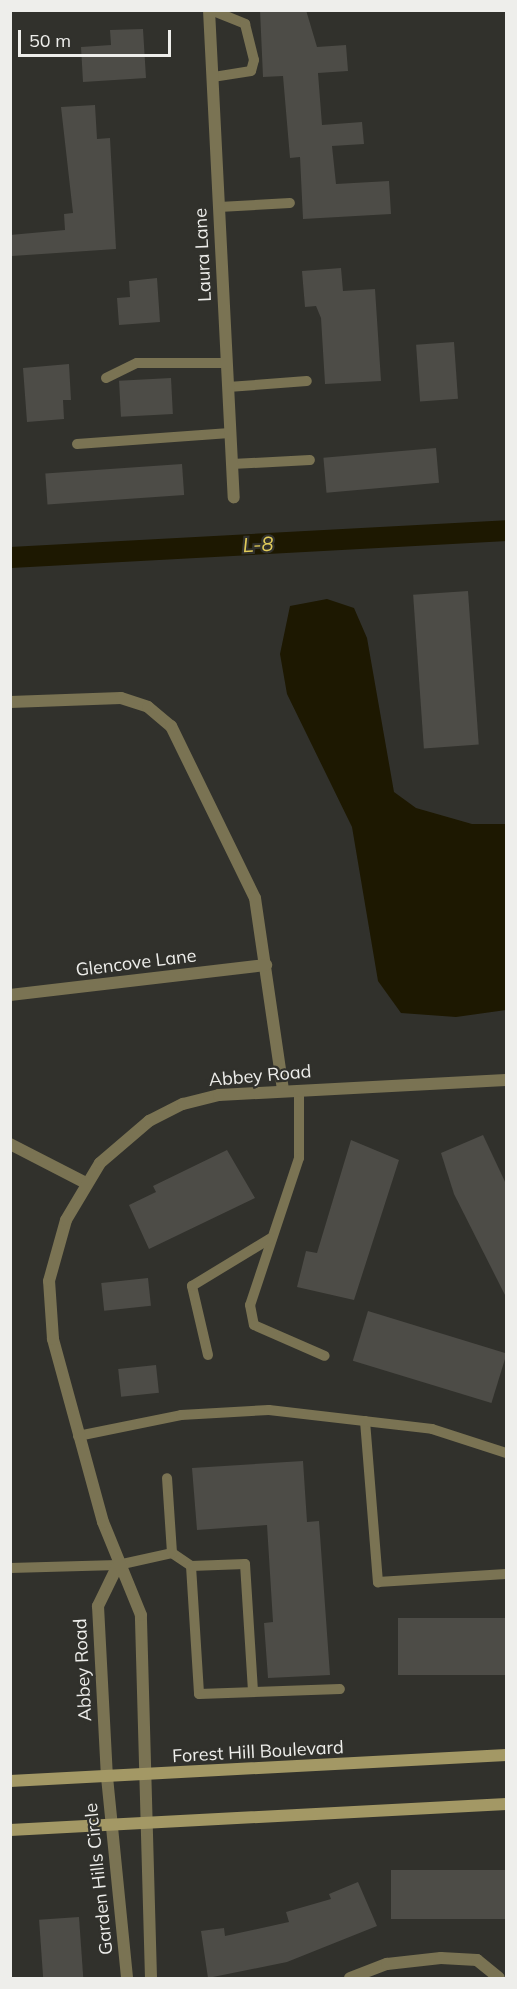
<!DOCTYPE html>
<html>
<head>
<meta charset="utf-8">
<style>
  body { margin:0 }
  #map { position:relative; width:517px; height:1989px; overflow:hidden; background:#31312c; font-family:Mulish,sans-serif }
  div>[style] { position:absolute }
  .water>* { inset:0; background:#1d1801 }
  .canal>* { height:21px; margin:-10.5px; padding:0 10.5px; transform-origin:10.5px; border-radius:10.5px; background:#1d1801 }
  .building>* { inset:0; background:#4d4c47; transform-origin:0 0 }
  .lane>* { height:10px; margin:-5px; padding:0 5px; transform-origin:5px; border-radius:5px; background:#7a7353 }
  .street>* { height:12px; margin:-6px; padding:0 6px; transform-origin:6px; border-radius:6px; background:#7a7353 }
  .secondary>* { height:12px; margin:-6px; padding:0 6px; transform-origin:6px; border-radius:6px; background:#a39865 }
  span { translate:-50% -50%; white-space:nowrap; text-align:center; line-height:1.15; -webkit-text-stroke:4.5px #31312c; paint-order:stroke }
  .street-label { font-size:18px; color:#eeeeeb }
  .water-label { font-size:20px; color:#e1cb5a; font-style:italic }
  .frame { position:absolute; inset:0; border:12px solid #eeeeeb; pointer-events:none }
  .scale { position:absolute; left:18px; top:30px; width:153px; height:27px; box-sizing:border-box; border:3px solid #eeeeeb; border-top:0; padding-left:8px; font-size:18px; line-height:21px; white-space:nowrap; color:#eeeeeb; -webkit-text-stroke:4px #31312c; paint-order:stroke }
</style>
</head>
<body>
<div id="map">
  <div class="water">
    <div style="clip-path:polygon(327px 599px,354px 608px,367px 638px,394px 792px,416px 808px,472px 824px,506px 824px,506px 1010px,456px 1017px,401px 1013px,378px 981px,352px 827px,287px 694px,280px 654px,290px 606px)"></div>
  </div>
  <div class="canal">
    <div style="left:10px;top:557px;width:497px;rotate:-3.1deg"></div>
  </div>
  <div class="building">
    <div style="clip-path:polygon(260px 10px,306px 10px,317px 47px,346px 45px,348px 71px,318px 73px,322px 125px,362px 122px,364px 144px,332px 146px,336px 184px,389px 181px,391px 214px,303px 219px,300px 157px,290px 158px,283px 76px,263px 77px)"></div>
    <div style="clip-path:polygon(143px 29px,146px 78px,83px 82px,81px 47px,111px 45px,110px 30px)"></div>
    <div style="clip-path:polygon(95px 105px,97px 139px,110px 138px,116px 249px,12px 256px,10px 235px,65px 230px,64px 214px,73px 213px,61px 107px)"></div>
    <div style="clip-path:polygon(341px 268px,343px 291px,375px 289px,381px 381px,325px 384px,321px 318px,316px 306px,305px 307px,302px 271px)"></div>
    <div style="clip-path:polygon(157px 278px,160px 322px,119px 325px,117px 298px,130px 297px,129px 281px)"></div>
    <div style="left:454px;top:342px;width:57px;height:38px;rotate:86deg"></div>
    <div style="clip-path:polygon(69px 364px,71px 400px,63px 400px,64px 419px,27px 422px,23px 368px)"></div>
    <div style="left:171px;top:378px;width:36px;height:52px;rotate:87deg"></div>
    <div style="left:436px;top:448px;width:35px;height:113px;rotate:85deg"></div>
    <div style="left:182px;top:464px;width:31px;height:137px;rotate:86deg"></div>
    <div style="left:468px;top:591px;width:154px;height:55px;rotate:86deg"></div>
    <div style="clip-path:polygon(483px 1135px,507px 1186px,506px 1297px,454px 1194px,441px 1153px)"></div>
    <div style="clip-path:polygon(351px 1140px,399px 1160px,354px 1300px,297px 1287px,306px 1251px,317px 1253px)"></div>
    <div style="clip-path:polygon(227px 1150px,255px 1198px,149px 1249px,129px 1205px,156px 1192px,153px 1186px)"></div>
    <div style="left:148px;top:1278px;width:28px;height:47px;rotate:84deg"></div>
    <div style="left:368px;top:1311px;width:145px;height:52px;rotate:17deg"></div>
    <div style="left:156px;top:1365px;width:28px;height:38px;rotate:84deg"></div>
    <div style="clip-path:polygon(303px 1461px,307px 1522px,319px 1521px,330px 1675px,268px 1678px,264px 1623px,273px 1622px,267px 1525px,197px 1530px,192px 1468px)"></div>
    <div style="left:507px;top:1618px;width:57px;height:109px;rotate:90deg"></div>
    <div style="left:507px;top:1870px;width:49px;height:116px;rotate:90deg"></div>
    <div style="clip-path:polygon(358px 1882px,377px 1926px,287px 1962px,208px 1978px,201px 1931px,224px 1928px,225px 1936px,289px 1922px,286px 1912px,331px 1899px,329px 1894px)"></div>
    <div style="left:79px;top:1917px;width:61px;height:40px;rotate:86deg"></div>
  </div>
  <div class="lane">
    <div style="left:211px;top:10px;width:37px;rotate:22deg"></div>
    <div style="left:245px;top:24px;width:37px;rotate:76deg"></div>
    <div style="left:254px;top:60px;width:11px;rotate:105deg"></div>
    <div style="left:251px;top:71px;width:39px;rotate:171deg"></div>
    <div style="left:219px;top:207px;width:71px;rotate:-3.2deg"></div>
    <div style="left:106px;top:378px;width:34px;rotate:-26deg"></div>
    <div style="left:137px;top:363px;width:90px"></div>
    <div style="left:228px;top:387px;width:79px;rotate:-4.3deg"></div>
    <div style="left:77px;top:444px;width:153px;rotate:-4.1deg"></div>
    <div style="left:232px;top:464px;width:78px;rotate:-2.9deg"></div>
    <div style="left:299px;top:1090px;width:68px;rotate:90deg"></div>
    <div style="left:299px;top:1158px;width:155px;rotate:108.4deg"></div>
    <div style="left:250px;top:1305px;width:20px;rotate:79deg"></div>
    <div style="left:254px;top:1325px;width:77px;rotate:23.6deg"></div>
    <div style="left:208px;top:1355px;width:71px;rotate:-103.1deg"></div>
    <div style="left:192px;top:1286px;width:92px;rotate:-31.3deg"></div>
    <div style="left:365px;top:1421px;width:162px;rotate:85.4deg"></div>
    <div style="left:378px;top:1582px;width:128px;rotate:-3.6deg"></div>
    <div style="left:78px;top:1436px;width:105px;rotate:-11.5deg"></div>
    <div style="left:181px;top:1415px;width:88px;rotate:-3.3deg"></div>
    <div style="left:269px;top:1410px;width:164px;rotate:6.6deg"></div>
    <div style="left:432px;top:1429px;width:78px;rotate:18deg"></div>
    <div style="left:172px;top:1553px;width:23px;rotate:34deg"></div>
    <div style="left:191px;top:1566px;width:128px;rotate:86.4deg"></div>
    <div style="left:199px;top:1694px;width:141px;rotate:-2deg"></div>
    <div style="left:191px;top:1566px;width:54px;rotate:-2.1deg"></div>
    <div style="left:245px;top:1564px;width:128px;rotate:86.4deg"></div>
    <div style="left:10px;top:1568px;width:108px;rotate:-1.6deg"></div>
    <div style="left:118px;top:1565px;width:55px;rotate:-12.5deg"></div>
    <div style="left:172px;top:1553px;width:75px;rotate:-93.8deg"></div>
  </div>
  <div class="street">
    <div style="left:209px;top:10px;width:488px;rotate:87.1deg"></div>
    <div style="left:10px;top:702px;width:111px;rotate:-2.1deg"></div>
    <div style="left:121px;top:698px;width:28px;rotate:18deg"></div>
    <div style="left:148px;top:707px;width:30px;rotate:40deg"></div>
    <div style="left:171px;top:726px;width:191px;rotate:64deg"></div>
    <div style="left:255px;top:898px;width:195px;rotate:81.7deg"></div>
    <div style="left:10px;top:995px;width:258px;rotate:-6.7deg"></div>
    <div style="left:10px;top:1144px;width:85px;rotate:27.2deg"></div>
    <div style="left:118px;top:1565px;width:46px;rotate:116deg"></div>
    <div style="left:98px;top:1606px;width:171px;rotate:87deg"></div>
    <div style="left:107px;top:1777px;width:202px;rotate:84.3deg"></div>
    <div style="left:151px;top:1978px;width:363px;rotate:-91.6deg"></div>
    <div style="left:141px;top:1615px;width:100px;rotate:-112.2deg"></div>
    <div style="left:103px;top:1522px;width:190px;rotate:-105.3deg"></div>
    <div style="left:53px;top:1339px;width:58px;rotate:-93.9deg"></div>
    <div style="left:49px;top:1281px;width:63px;rotate:-74.4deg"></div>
    <div style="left:66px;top:1220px;width:66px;rotate:-59.2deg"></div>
    <div style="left:100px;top:1163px;width:65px;rotate:-40.6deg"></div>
    <div style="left:149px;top:1121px;width:38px;rotate:-27deg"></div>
    <div style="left:183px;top:1104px;width:37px;rotate:-14deg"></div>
    <div style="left:219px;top:1095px;width:287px;rotate:-3deg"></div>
    <div style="left:350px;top:1978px;width:40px;rotate:-21deg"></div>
    <div style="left:387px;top:1964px;width:54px;rotate:-6.3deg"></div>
    <div style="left:441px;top:1958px;width:36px;rotate:3deg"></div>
    <div style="left:477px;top:1960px;width:28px;rotate:39deg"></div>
  </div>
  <div class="secondary">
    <div style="left:10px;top:1781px;width:497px;rotate:-3deg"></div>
    <div style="left:10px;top:1830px;width:497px;rotate:-3deg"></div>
  </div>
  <div class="street-label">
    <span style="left:203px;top:255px;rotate:-93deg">Laura Lane</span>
    <span style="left:136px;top:963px;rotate:-7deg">Glencove Lane</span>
    <span style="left:260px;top:1076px;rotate:-5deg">Abbey Road</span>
    <span style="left:83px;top:1670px;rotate:-93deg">Abbey Road</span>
    <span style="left:258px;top:1752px;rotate:-3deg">Forest Hill Boulevard</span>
    <span style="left:99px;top:1879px;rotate:-96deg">Garden Hills Circle</span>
  </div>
  <div class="water-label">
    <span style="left:258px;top:544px;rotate:-3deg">L-8</span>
  </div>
  <div class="frame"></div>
  <div class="scale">50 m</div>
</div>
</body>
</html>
